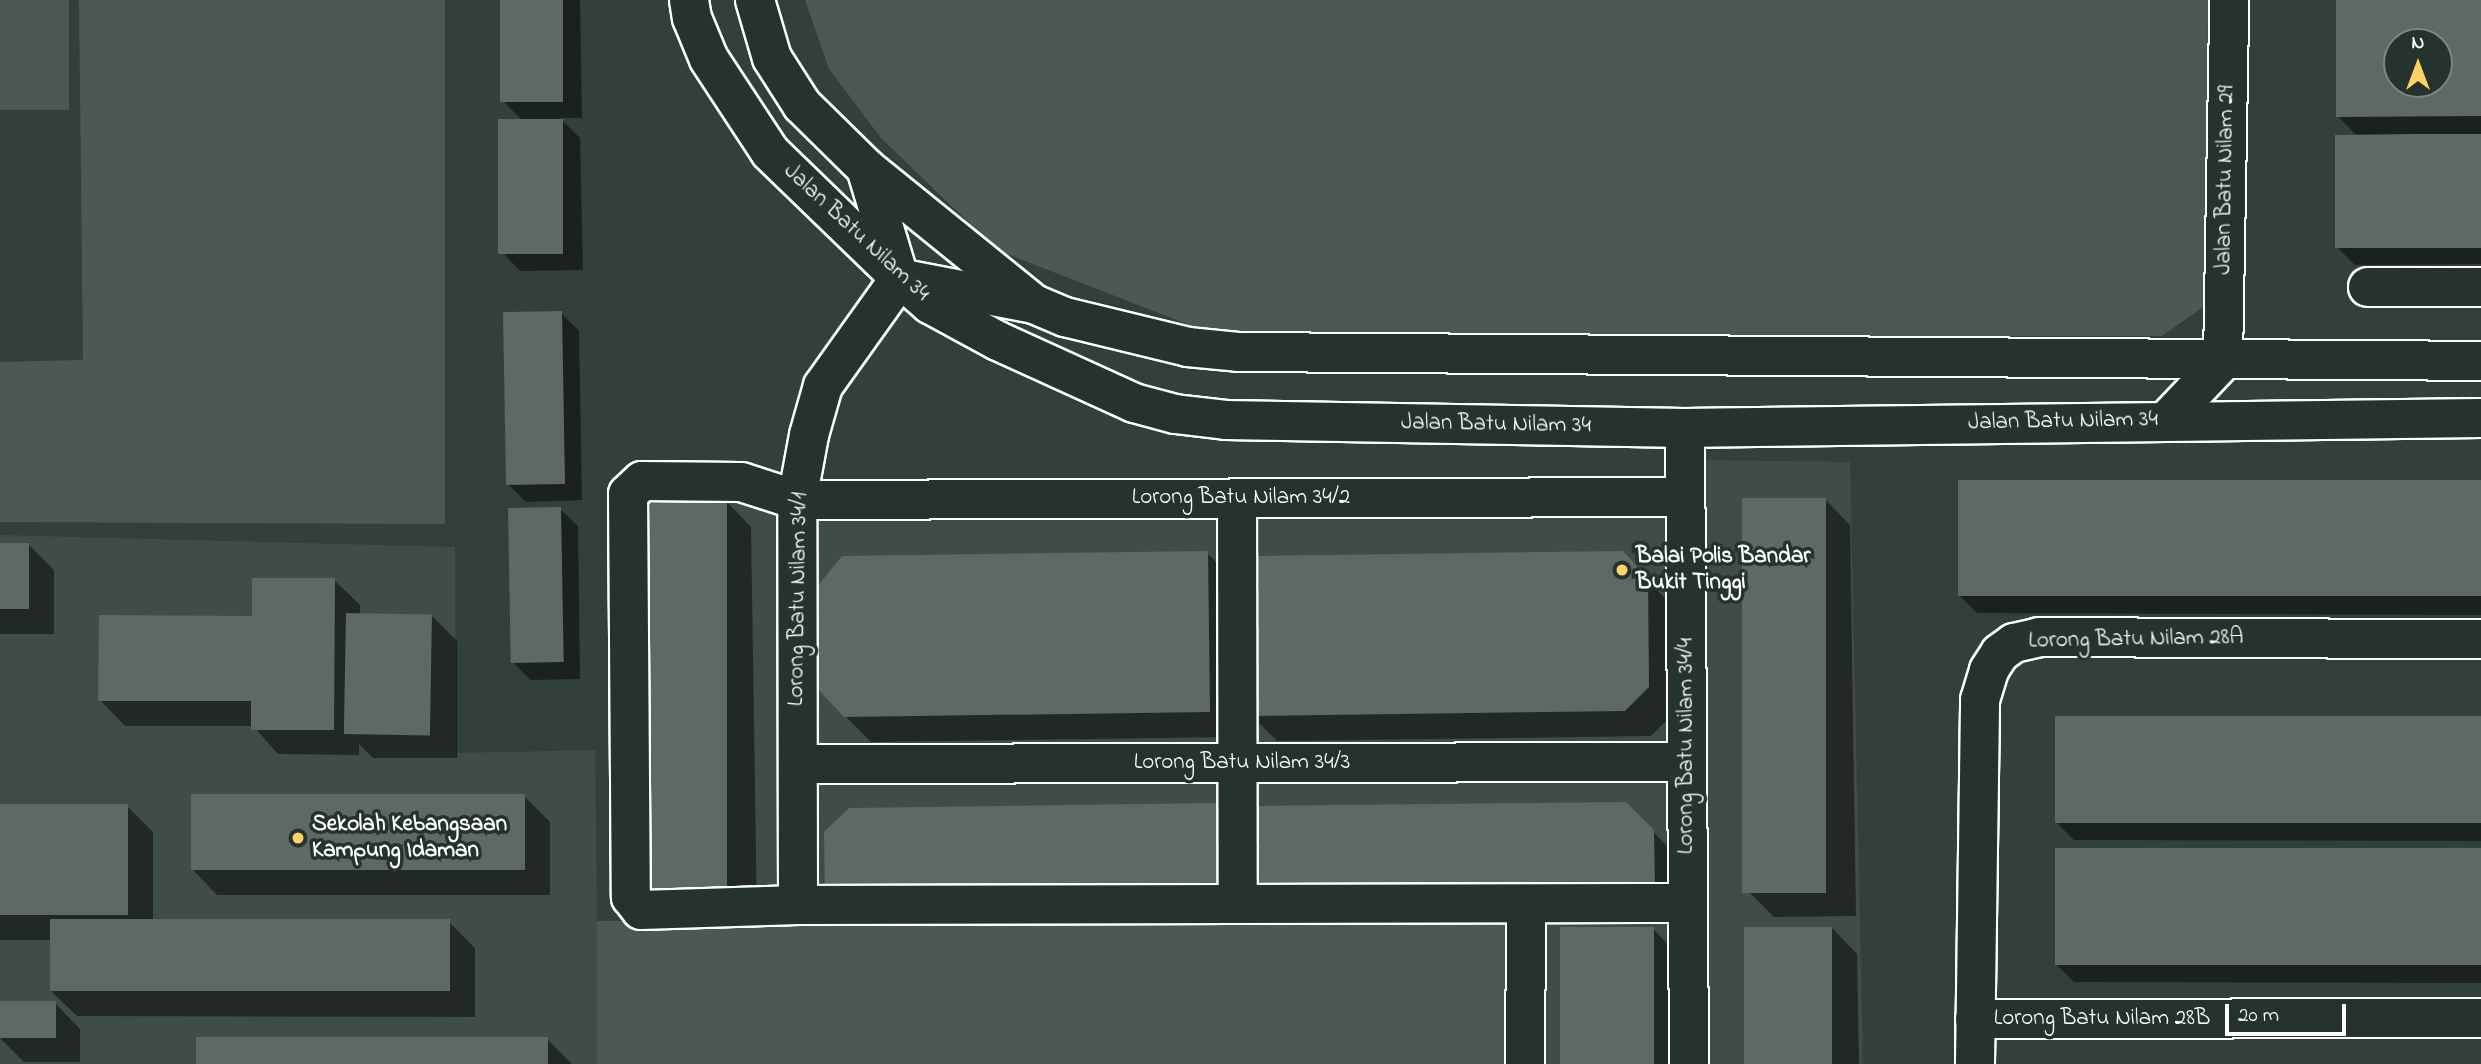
<!DOCTYPE html>
<html>
<head>
<meta charset="utf-8">
<style>
  body { margin:0 }
  #map { position:relative; width:2481px; height:1064px; overflow:hidden; background:#333f3a; font-family:"Indie Flower",sans-serif }
  div>[style] { position:absolute }
  .built>* { inset:0; background:#404c47 }
  .green>* { inset:0; background:#4d5853; transform-origin:0 0 }
  .shadow>* { inset:0; background:#0007 }
  .building>* { inset:0; background:#5f6964; transform-origin:0 0 }
  .roads { filter:drop-shadow(2px 0 #fff) drop-shadow(-2px 0 #fff) drop-shadow(0 2px #fff) drop-shadow(0 -2px #fff) }
  .minor>* { height:38px; margin:-19px; padding:0 19px; transform-origin:19px; border-radius:19px; background:#26332d }
  .dots>* { width:19px; height:19px; translate:-50% -50%; box-sizing:border-box; border:4px solid #26332d; border-radius:50% }
  span { translate:-50% -50%; white-space:nowrap; text-align:center; line-height:1.15; -webkit-text-stroke:7px #26332d; paint-order:stroke }
  .street-label { font-size:23px; color:#fff }
  .poi-label { font-size:23px; color:#fff; font-weight:700 }
  .left { translate:0 -50%; text-align:left }
  .north { position:absolute; left:2383px; top:28px; width:70px; height:70px; box-sizing:border-box; background:#26332d; border:2px solid #7d8581; border-radius:50%; rotate:0deg; font-size:19px; font-weight:700; line-height:28px; text-align:center; color:#fff }
  .north::after { content:''; display:block; margin:auto; width:24px; height:32px; background:#ffd166; clip-path:polygon(50% 0,100% 100%,50% 72%,0 100%) }
  .scale { position:absolute; left:2225px; top:1004px; width:121px; height:32px; box-sizing:border-box; border:4px solid #fff; border-top:0; padding-left:9px; font-size:21px; line-height:24px; white-space:nowrap; color:#fff; -webkit-text-stroke:5px #26332d; paint-order:stroke }
</style>
</head>
<body>
<div id="map">
  <div class="built">
    <div style="clip-path:polygon(1697px 460px,1850px 462px,1863px 1064px,1535px 1064px,639px 919px,637px 496px,1697px 512px)"></div>
    <div style="clip-path:polygon(0 535px,455px 547px,456px 753px,595px 750px,599px 1064px,0 1064px)"></div>
  </div>
  <div class="green">
    <div style="left:0;top:0;width:69px;height:110px"></div>
    <div style="clip-path:polygon(79px 0,445px 0,445px 524px,0 522px,0 362px,83px 360px)"></div>
    <div style="clip-path:polygon(805px 0,2208px 0,2206px 305px,2162px 336px,1218px 336px,997px 250px,881px 138px,829px 69px)"></div>
    <div style="left:1510px;top:921px;width:143px;height:913px;rotate:90deg"></div>
  </div>
  <div class="shadow">
    <div style="clip-path:polygon(502px 0,580px 0,582px 118px,560px 118px,580px 138px,583px 270px,520px 271px,503px 253px,523px 121px,503px 101px)"></div>
    <div style="clip-path:polygon(evenodd,2338px 0,2481px 0,2481px 264px,2355px 265px,2337px 247px,2358px 137px,2338px 116px,2338px 0,2397px 42px,2439px 42px,2439px 84px,2397px 84px,2397px 42px)"></div>
    <div style="clip-path:polygon(561px 313px,579px 331px,582px 500px,526px 502px,508px 484px)"></div>
    <div style="clip-path:polygon(2481px 483px,2481px 615px,1977px 613px,1959px 595px)"></div>
    <div style="clip-path:polygon(1825px 499px,1850px 525px,1856px 916px,1774px 917px,1749px 892px)"></div>
    <div style="clip-path:polygon(726px 501px,751px 527px,757px 918px,673px 919px)"></div>
    <div style="clip-path:polygon(560px 509px,578px 526px,580px 679px,530px 680px,513px 662px)"></div>
    <div style="clip-path:polygon(0 545px,29px 545px,54px 570px,54px 634px,0 634px)"></div>
    <div style="clip-path:polygon(1207px 553px,1232px 578px,1234px 737px,871px 742px,845px 716px)"></div>
    <div style="clip-path:polygon(1622px 553px,1672px 606px,1674px 713px,1651px 736px,1277px 741px,1251px 715px)"></div>
    <div style="clip-path:polygon(334px 580px,360px 605px,360px 615px,432px 616px,457px 641px,457px 758px,373px 758px,359px 744px,359px 755px,278px 754px,253px 726px,125px 726px,100px 700px,253px 618px)"></div>
    <div style="clip-path:polygon(2481px 719px,2481px 841px,2074px 840px,2056px 822px)"></div>
    <div style="clip-path:polygon(524px 796px,550px 822px,550px 895px,217px 895px,192px 869px)"></div>
    <div style="clip-path:polygon(0 806px,127px 806px,153px 832px,153px 921px,449px 922px,475px 948px,475px 1017px,77px 1016px,51px 991px,52px 940px,0 940px)"></div>
    <div style="clip-path:polygon(1651px 829px,1678px 858px,1680px 919px,1282px 924px,1256px 898px)"></div>
    <div style="clip-path:polygon(2481px 852px,2481px 983px,2074px 982px,2056px 964px)"></div>
    <div style="clip-path:polygon(1832px 928px,1857px 954px,1859px 1064px,1748px 1064px)"></div>
    <div style="clip-path:polygon(1653px 929px,1678px 955px,1680px 1064px,1563px 1064px)"></div>
    <div style="clip-path:polygon(0 1003px,55px 1003px,80px 1029px,80px 1062px,24px 1062px,0 1038px)"></div>
    <div style="clip-path:polygon(547px 1039px,572px 1064px,198px 1064px)"></div>
  </div>
  <div class="building">
    <div style="left:500px;top:0;width:63px;height:102px"></div>
    <div style="clip-path:polygon(evenodd,2336px 0,2481px 0,2481px 116px,2336px 117px,2336px 0,2397px 42px,2439px 42px,2439px 84px,2397px 84px,2397px 42px)"></div>
    <div style="left:498px;top:119px;width:65px;height:135px"></div>
    <div style="clip-path:polygon(2416px 134px,2481px 134px,2481px 248px,2335px 248px,2335px 135px)"></div>
    <div style="left:562px;top:311px;width:173px;height:59px;rotate:89deg"></div>
    <div style="left:1958px;top:480px;width:523px;height:116px"></div>
    <div style="left:1742px;top:498px;width:84px;height:395px"></div>
    <div style="left:640px;top:500px;width:87px;height:395px"></div>
    <div style="left:561px;top:507px;width:155px;height:53px;rotate:89deg"></div>
    <div style="left:0;top:543px;width:29px;height:66px"></div>
    <div style="clip-path:polygon(1208px 551px,1210px 712px,844px 717px,817px 688px,815px 589px,842px 556px)"></div>
    <div style="clip-path:polygon(1623px 551px,1648px 578px,1649px 687px,1625px 711px,1249px 716px,1247px 556px)"></div>
    <div style="clip-path:polygon(252px 578px,335px 578px,334px 730px,251px 730px,251px 701px,98px 701px,99px 615px,252px 616px)"></div>
    <div style="left:346px;top:613px;width:86px;height:121px;rotate:1deg"></div>
    <div style="left:2055px;top:716px;width:426px;height:107px"></div>
    <div style="left:191px;top:794px;width:334px;height:76px"></div>
    <div style="clip-path:polygon(1626px 802px,1654px 830px,1655px 894px,1255px 899px,1253px 806px)"></div>
    <div style="clip-path:polygon(1219px 803px,1220px 891px,825px 897px,824px 832px,849px 808px)"></div>
    <div style="left:0;top:804px;width:128px;height:111px"></div>
    <div style="left:2055px;top:848px;width:426px;height:117px"></div>
    <div style="left:50px;top:919px;width:400px;height:72px"></div>
    <div style="left:1654px;top:927px;width:137px;height:94px;rotate:90deg"></div>
    <div style="left:1744px;top:927px;width:88px;height:137px"></div>
    <div style="left:0;top:1001px;width:56px;height:37px"></div>
    <div style="left:196px;top:1037px;width:352px;height:27px"></div>
  </div>
  <div class="roads">
    <div class="minor">
      <div style="left:689px;top:0;width:18px;rotate:81deg"></div>
      <div style="left:692px;top:18px;width:44px;rotate:67.5deg"></div>
      <div style="left:709px;top:59px;width:111px;rotate:56.7deg"></div>
      <div style="left:770px;top:152px;width:181px;rotate:44.1deg"></div>
      <div style="left:900px;top:278px;width:40px;rotate:41deg"></div>
      <div style="left:930px;top:304px;width:77px;rotate:28.6deg"></div>
      <div style="left:998px;top:341px;width:149px;rotate:24.5deg"></div>
      <div style="left:1134px;top:403px;width:42px;rotate:15deg"></div>
      <div style="left:1175px;top:414px;width:51px;rotate:6.7deg"></div>
      <div style="left:1226px;top:420px;width:459px;rotate:1deg"></div>
      <div style="left:1685px;top:428px;width:796px;rotate:-0.72deg"></div>
      <div style="left:755px;top:0;width:60px;rotate:73.7deg"></div>
      <div style="left:772px;top:58px;width:56px;rotate:57.4deg"></div>
      <div style="left:802px;top:105px;width:90px;rotate:44.5deg"></div>
      <div style="left:866px;top:168px;width:216px;rotate:39deg"></div>
      <div style="left:1034px;top:304px;width:34px;rotate:23deg"></div>
      <div style="left:1065px;top:317px;width:127px;rotate:13.7deg"></div>
      <div style="left:1188px;top:347px;width:50px;rotate:5.7deg"></div>
      <div style="left:1238px;top:352px;width:1243px;rotate:0.41deg"></div>
      <div style="left:866px;top:168px;width:114px;rotate:73.2deg"></div>
      <div style="left:909px;top:280px;width:122px;rotate:10.9deg"></div>
      <div style="left:2368px;top:287px;width:113px"></div>
      <div style="left:2223px;top:361px;width:361px;rotate:-89deg"></div>
      <div style="left:2166px;top:421px;width:83px;rotate:-46.5deg"></div>
      <div style="left:1685px;top:428px;width:636px;rotate:89.64deg"></div>
      <div style="left:1685px;top:497px;width:888px;rotate:179.81deg"></div>
      <div style="left:797px;top:500px;width:59px;rotate:-162.2deg"></div>
      <div style="left:741px;top:482px;width:99px;rotate:-179.4deg"></div>
      <div style="left:642px;top:481px;width:19px;rotate:137deg"></div>
      <div style="left:628px;top:494px;width:403px;rotate:89.6deg"></div>
      <div style="left:631px;top:897px;width:16px;rotate:52deg"></div>
      <div style="left:641px;top:910px;width:157px;rotate:-1.8deg"></div>
      <div style="left:798px;top:905px;width:890px;rotate:-0.13deg"></div>
      <div style="left:1237px;top:498px;width:406px;rotate:89.9deg"></div>
      <div style="left:798px;top:764px;width:889px;rotate:-0.13deg"></div>
      <div style="left:798px;top:905px;width:405px;rotate:-90.1deg"></div>
      <div style="left:797px;top:500px;width:66px;rotate:-79.5deg"></div>
      <div style="left:809px;top:435px;width:51px;rotate:-74.1deg"></div>
      <div style="left:823px;top:386px;width:133px;rotate:-54.5deg"></div>
      <div style="left:1975px;top:1019px;width:506px;rotate:-0.11deg"></div>
      <div style="left:1525px;top:1064px;width:160px;rotate:-89.6deg"></div>
      <div style="left:1975px;top:1064px;width:364px;rotate:-89.2deg"></div>
      <div style="left:1980px;top:700px;width:31px;rotate:-73deg"></div>
      <div style="left:1989px;top:670px;width:20px;rotate:-57deg"></div>
      <div style="left:2000px;top:653px;width:17px;rotate:-36deg"></div>
      <div style="left:2014px;top:643px;width:26px;rotate:-13deg"></div>
      <div style="left:2039px;top:637px;width:442px;rotate:0.3deg"></div>
    </div>
  </div>
  <div class="dots">
    <div style="left:1622px;top:570px;background:#ffd166"></div>
    <div style="left:298px;top:838px;background:#ffd166"></div>
  </div>
  <div class="street-label">
    <span style="left:2226px;top:180px;rotate:-89deg">Jalan Batu Nilam 29</span>
    <span style="left:856px;top:233px;rotate:43deg">Jalan Batu Nilam 34</span>
    <span style="left:2063px;top:422px;rotate:-1deg">Jalan Batu Nilam 34</span>
    <span style="left:1496px;top:425px;rotate:1deg">Jalan Batu Nilam 34</span>
    <span style="left:1241px;top:498px">Lorong Batu Nilam 34/2</span>
    <span style="left:799px;top:599px;rotate:-89deg">Lorong Batu Nilam 34/1</span>
    <span style="left:2136px;top:640px;rotate:-1deg">Lorong Batu Nilam 28A</span>
    <span style="left:1687px;top:746px;rotate:-90deg">Lorong Batu Nilam 34/4</span>
    <span style="left:1242px;top:763px">Lorong Batu Nilam 34/3</span>
    <span style="left:2102px;top:1019px">Lorong Batu Nilam 28B</span>
  </div>
  <div class="poi-label">
    <span class="left" style="left:1636px;top:570px">Balai Polis Bandar<br>Bukit Tinggi</span>
    <span class="left" style="left:312px;top:838px">Sekolah Kebangsaan<br>Kampung Idaman</span>
  </div>
  <div class="north">N</div>
  <div class="scale">20 m</div>
</div>
</body>
</html>
